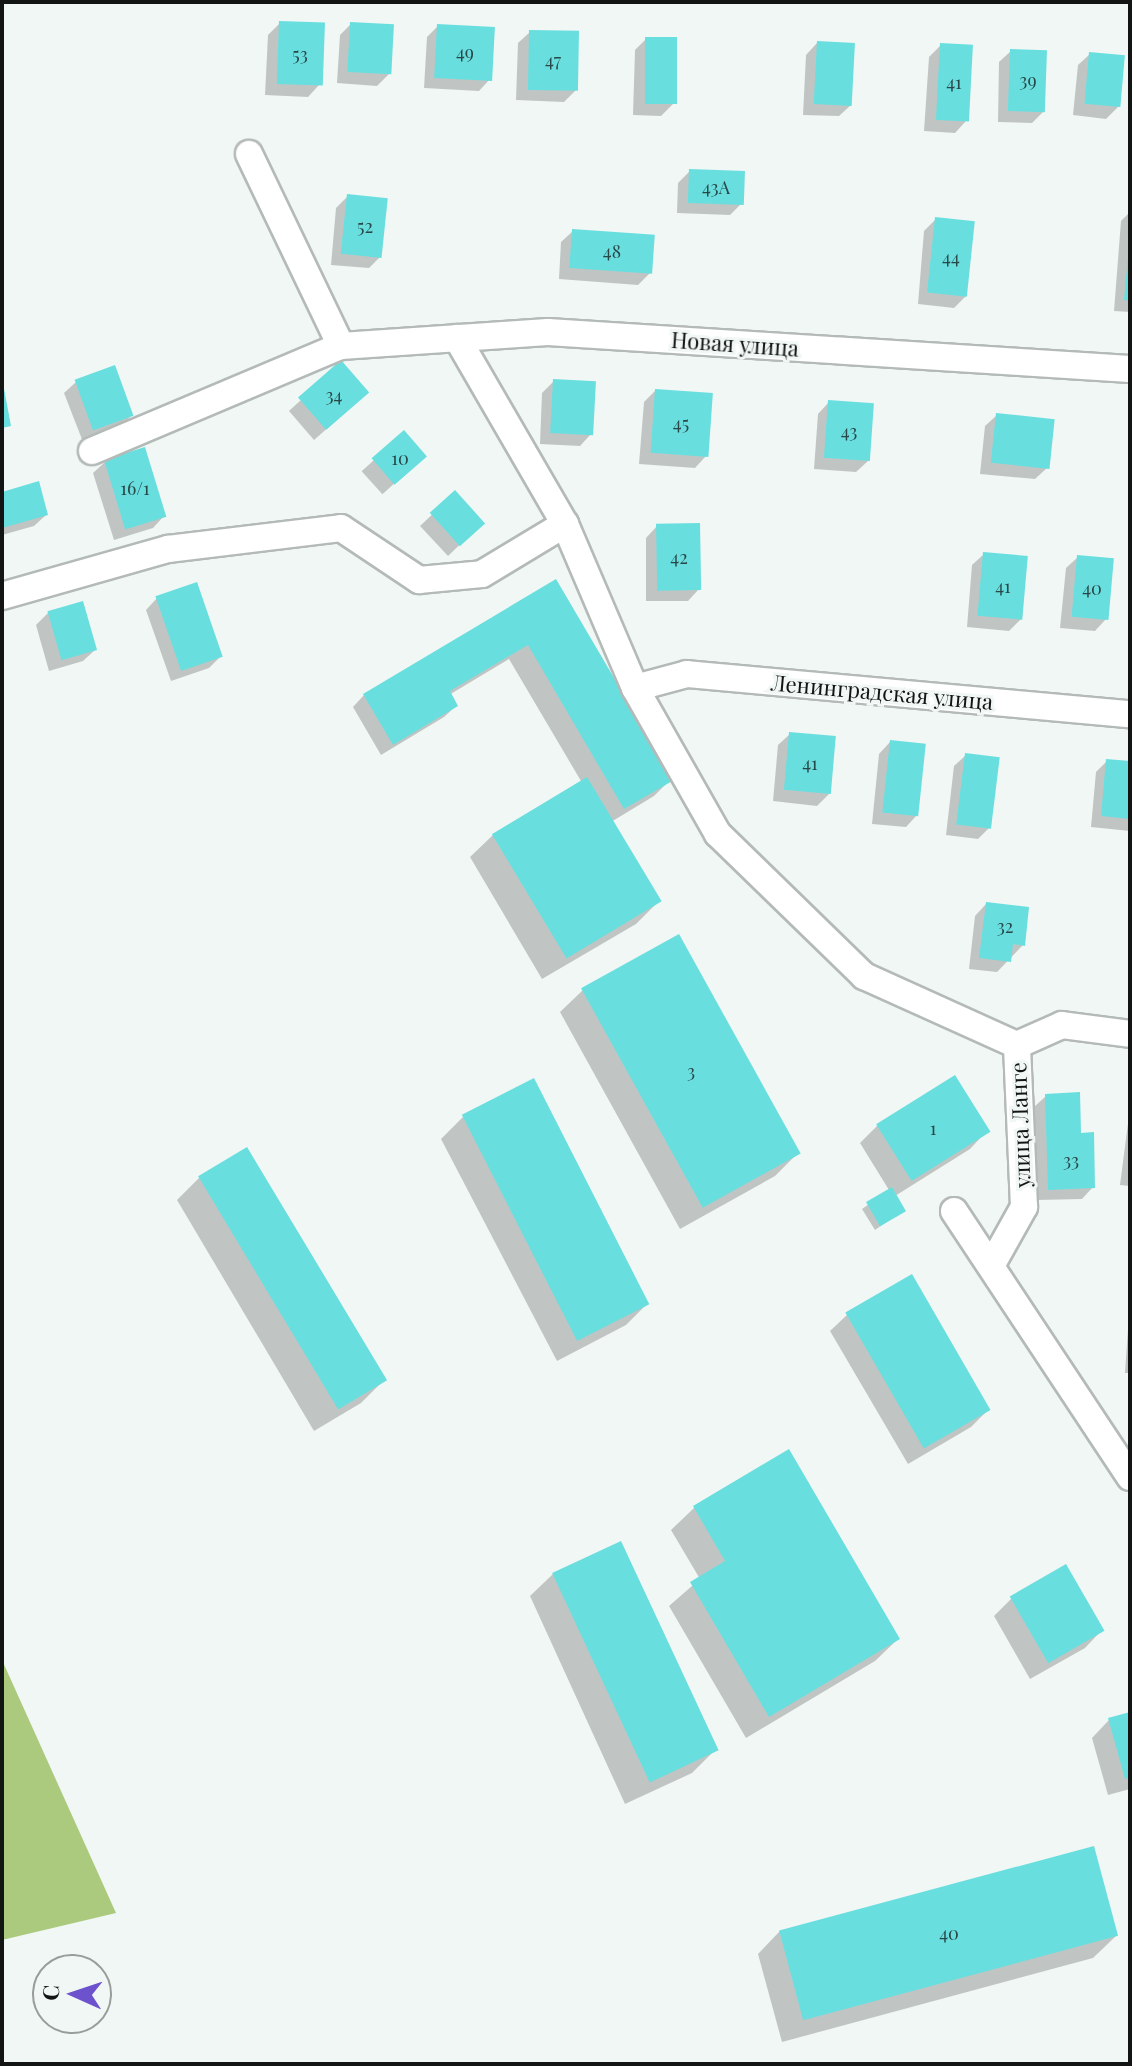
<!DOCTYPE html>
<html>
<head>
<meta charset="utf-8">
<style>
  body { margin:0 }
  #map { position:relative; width:1132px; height:2066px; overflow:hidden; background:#f0f7f4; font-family:"Playfair Display",serif }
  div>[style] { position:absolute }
  .forest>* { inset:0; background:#acca7e }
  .shadow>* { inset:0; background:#0003; transform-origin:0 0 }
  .building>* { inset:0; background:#69dedf; transform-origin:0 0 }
  .roads { filter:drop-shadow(2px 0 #b4bab7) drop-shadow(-2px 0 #b4bab7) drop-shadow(0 2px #b4bab7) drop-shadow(0 -2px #b4bab7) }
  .street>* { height:26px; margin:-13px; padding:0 13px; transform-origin:13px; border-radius:13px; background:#fff }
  span { translate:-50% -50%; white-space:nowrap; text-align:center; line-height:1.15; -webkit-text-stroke:6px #f0f7f4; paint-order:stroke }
  .number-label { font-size:18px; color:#284747 }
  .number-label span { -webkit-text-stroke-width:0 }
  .street-label { font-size:22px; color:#131514 }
  .frame { position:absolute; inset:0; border:4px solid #131514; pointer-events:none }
  .north { position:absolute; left:32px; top:1954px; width:80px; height:80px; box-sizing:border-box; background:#f0f7f4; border:2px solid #989d9a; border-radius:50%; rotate:273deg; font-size:22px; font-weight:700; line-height:32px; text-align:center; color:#131514 }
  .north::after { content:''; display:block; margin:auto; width:28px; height:36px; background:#6c52cc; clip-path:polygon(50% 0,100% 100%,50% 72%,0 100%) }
</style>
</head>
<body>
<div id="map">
  <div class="forest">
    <div style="clip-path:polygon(2px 1660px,116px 1913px,2px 1940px)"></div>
  </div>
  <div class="shadow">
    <div style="clip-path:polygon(280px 23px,319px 85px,308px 97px,265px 95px,268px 35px)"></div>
    <div style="clip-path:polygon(351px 24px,389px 74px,377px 86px,337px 83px,340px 35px)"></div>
    <div style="clip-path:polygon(438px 26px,490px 79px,479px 91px,424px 88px,427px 37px)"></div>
    <div style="clip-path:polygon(530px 32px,576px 90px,564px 102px,516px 100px,518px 43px)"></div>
    <div style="clip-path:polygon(646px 39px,673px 104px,661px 116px,633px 115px,635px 50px)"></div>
    <div style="clip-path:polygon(817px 43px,851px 105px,839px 116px,803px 115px,806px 55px)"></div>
    <div style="clip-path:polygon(941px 45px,966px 121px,955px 133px,924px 131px,929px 57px)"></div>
    <div style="clip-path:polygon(1011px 51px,1044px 111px,1032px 123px,998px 122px,999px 62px)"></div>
    <div style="clip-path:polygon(1090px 54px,1118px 107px,1106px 119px,1073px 115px,1078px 65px)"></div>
    <div style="clip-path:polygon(690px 171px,741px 204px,730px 215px,677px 213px,678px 183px)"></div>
    <div style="clip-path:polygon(348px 196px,381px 256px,369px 268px,331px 265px,336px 208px)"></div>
    <div style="clip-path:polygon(1130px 212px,1130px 312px,1114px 311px,1121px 221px)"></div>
    <div style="clip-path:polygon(936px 219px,966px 296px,954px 308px,918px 304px,924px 231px)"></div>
    <div style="clip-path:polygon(573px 231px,650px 273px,638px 285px,559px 279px,561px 242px)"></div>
    <div style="clip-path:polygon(341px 363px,355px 404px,314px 440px,289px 411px)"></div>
    <div style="clip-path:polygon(113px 368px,131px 416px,120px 427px,83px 442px,64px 393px,76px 382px)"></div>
    <div style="clip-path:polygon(554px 381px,591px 434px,580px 446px,540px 444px,542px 393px)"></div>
    <div style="clip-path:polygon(655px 391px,706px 456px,695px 468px,639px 464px,644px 402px)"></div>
    <div style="clip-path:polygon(829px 402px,868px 461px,856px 472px,814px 469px,818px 414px)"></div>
    <div style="clip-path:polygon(997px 415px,1047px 468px,1035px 479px,980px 474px,985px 426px)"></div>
    <div style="left:404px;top:433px;width:31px;height:57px;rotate:48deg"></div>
    <div style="clip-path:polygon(105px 462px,164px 516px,153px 528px,114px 540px,93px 473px)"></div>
    <div style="clip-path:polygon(455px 493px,471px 534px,448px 556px,420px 526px)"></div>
    <div style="clip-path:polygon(2px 494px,46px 515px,34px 526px,2px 535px)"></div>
    <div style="clip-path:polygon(657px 526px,699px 589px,688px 601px,646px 601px,646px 538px)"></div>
    <div style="clip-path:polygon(984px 554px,1021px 619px,1009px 631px,967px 627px,972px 565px)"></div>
    <div style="clip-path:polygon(1078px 557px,1106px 619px,1095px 631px,1060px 628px,1066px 568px)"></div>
    <div style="clip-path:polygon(555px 582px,671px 779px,654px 796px,611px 822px,658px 902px,636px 924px,542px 979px,470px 857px,493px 835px,581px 781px,509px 659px,449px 695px,456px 706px,444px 717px,381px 755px,353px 707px,364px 695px)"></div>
    <div style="clip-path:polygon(157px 598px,221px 656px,209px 668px,171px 681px,146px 610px)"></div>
    <div style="clip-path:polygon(48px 613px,95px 650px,83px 661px,49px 671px,36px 625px)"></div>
    <div style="clip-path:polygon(790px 734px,829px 794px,817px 806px,773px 801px,778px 745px)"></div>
    <div style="clip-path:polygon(890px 742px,917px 815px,906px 827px,872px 824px,879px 754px)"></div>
    <div style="clip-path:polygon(966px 755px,990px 827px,978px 839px,946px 835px,954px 766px)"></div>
    <div style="clip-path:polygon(1107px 761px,1130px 763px,1130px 831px,1091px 827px,1096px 772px)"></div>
    <div style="clip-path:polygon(986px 904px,1023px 945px,997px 972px,969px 969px,975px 916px)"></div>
    <div style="clip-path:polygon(583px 990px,798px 1153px,775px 1176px,680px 1229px,560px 1012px)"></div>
    <div style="clip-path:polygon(1046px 1096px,1079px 1135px,1093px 1187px,1082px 1199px,1037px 1200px,1034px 1107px)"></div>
    <div style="clip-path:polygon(1130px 1108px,1130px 1186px,1120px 1185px)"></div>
    <div style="clip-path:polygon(463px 1117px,648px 1303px,626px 1325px,557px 1361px,441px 1139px)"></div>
    <div style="clip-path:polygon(877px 1126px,987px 1131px,970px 1149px,895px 1196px,904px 1210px,875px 1230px,862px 1209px,889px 1190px,860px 1143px)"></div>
    <div style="clip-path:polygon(200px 1177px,383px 1381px,361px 1403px,314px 1431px,177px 1200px)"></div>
    <div style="clip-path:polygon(1130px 1300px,1130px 1373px,1125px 1373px)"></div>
    <div style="clip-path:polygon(848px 1314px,988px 1410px,971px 1427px,908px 1464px,830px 1331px)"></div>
    <div style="clip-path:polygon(788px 1452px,898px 1639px,875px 1661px,746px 1738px,669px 1606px,700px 1579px,671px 1530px,694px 1508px)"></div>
    <div style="clip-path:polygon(1066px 1567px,1102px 1630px,1085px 1648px,1030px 1679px,994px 1616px,1011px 1599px)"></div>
    <div style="clip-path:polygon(553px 1574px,714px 1751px,692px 1773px,625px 1804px,530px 1596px)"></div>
    <div style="clip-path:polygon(1130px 1714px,1130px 1789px,1108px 1795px,1092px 1738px,1109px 1720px)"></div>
    <div style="clip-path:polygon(780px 1931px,1116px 1936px,1093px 1958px,782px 2042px,758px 1954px)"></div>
  </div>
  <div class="building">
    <div style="left:279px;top:21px;width:46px;height:63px;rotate:2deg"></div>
    <div style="left:350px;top:22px;width:44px;height:50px;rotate:3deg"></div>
    <div style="left:437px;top:24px;width:58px;height:54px;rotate:3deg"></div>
    <div style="left:529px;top:30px;width:50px;height:60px;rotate:1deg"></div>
    <div style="left:645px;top:37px;width:32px;height:67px"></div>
    <div style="left:817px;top:41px;width:38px;height:63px;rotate:3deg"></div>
    <div style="left:940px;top:43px;width:33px;height:77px;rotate:3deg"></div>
    <div style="left:1010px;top:49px;width:37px;height:62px;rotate:2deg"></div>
    <div style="left:1089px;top:52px;width:36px;height:52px;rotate:5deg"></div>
    <div style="left:689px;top:169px;width:56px;height:34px;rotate:2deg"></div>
    <div style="left:347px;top:194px;width:41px;height:60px;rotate:6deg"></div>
    <div style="left:935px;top:217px;width:40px;height:76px;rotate:6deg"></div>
    <div style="left:572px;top:229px;width:83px;height:39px;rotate:4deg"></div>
    <div style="clip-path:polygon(1128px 257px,1130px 257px,1130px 301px,1124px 300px)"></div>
    <div style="left:341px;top:360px;width:43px;height:57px;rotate:49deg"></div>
    <div style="left:115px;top:365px;width:54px;height:43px;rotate:70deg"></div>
    <div style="clip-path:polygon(2px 378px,11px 426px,2px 428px)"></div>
    <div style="left:553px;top:379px;width:43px;height:54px;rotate:3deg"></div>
    <div style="left:655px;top:389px;width:58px;height:64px;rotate:4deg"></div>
    <div style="left:828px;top:400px;width:46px;height:58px;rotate:4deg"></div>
    <div style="left:996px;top:413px;width:59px;height:50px;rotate:6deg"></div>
    <div style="left:404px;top:430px;width:35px;height:43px;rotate:49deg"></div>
    <div style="left:145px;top:447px;width:73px;height:43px;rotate:73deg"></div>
    <div style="clip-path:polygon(39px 481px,48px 515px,2px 528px,2px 492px)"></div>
    <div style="left:455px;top:490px;width:45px;height:34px;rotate:48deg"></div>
    <div style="left:700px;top:523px;width:67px;height:44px;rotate:89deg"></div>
    <div style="left:983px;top:552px;width:45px;height:64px;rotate:5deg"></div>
    <div style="left:1077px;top:555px;width:37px;height:62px;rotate:5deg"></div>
    <div style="clip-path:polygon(556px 579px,674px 780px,624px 809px,528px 645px,450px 691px,458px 706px,393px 745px,363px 694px)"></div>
    <div style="left:197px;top:582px;width:79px;height:44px;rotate:71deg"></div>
    <div style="left:83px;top:601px;width:51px;height:37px;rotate:74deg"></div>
    <div style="left:789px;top:732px;width:47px;height:58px;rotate:5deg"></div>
    <div style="left:890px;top:740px;width:36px;height:73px;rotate:6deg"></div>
    <div style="left:965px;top:753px;width:35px;height:72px;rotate:7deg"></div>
    <div style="clip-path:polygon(1106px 759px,1130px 761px,1130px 819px,1101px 816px)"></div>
    <div style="left:587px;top:777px;width:145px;height:111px;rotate:59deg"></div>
    <div style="clip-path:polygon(986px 902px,1029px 907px,1025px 946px,1013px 944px,1011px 962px,979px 958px)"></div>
    <div style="left:679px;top:934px;width:251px;height:112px;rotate:61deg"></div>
    <div style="left:955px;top:1075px;width:67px;height:93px;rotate:58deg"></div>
    <div style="left:534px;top:1078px;width:254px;height:81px;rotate:63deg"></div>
    <div style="clip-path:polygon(1080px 1092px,1081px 1133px,1094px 1132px,1095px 1188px,1048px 1190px,1045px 1094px)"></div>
    <div style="left:247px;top:1147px;width:272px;height:57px;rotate:59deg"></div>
    <div style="left:892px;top:1187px;width:28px;height:30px;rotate:60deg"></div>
    <div style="left:912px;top:1274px;width:157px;height:77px;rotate:60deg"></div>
    <div style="clip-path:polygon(789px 1449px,900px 1639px,769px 1717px,690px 1582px,725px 1561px,693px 1506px)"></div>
    <div style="left:621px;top:1541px;width:231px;height:76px;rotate:65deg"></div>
    <div style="left:1066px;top:1564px;width:77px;height:65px;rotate:60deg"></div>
    <div style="clip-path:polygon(1130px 1712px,1130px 1778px,1125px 1779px,1108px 1718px)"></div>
    <div style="left:1094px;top:1846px;width:93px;height:326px;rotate:75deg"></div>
  </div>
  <div class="roads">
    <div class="street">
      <div style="left:457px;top:338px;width:215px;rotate:59.9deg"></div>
      <div style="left:565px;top:524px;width:178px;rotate:66.9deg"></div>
      <div style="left:635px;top:688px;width:168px;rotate:60.4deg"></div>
      <div style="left:718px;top:834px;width:204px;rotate:44.2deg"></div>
      <div style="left:864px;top:976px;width:168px;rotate:24.3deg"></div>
      <div style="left:341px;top:346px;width:207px;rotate:-3.9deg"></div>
      <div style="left:548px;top:332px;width:583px;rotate:3.64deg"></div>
      <div style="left:92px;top:451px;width:270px;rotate:-22.9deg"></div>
      <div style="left:341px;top:346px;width:213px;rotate:-115.6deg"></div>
      <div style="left:2px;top:596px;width:173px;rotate:-15.8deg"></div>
      <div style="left:168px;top:549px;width:174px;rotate:-6.9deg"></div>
      <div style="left:341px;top:528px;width:94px;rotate:33.7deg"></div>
      <div style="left:419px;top:580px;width:63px;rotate:-5.4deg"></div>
      <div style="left:482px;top:574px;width:97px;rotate:-31.1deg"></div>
      <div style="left:635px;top:688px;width:54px;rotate:-15.1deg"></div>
      <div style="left:687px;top:674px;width:445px;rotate:5.2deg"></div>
      <div style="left:954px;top:1211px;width:319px;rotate:56.5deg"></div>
      <div style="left:991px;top:1266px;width:68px;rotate:-60.8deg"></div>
      <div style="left:1024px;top:1207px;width:162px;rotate:-92.5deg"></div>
      <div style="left:1017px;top:1045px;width:49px;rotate:-24deg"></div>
      <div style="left:1062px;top:1025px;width:69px;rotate:7.5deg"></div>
    </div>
  </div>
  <div class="number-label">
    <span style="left:465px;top:52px">49</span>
    <span style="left:300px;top:54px">53</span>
    <span style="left:553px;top:60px">47</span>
    <span style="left:1028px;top:80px">39</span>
    <span style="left:954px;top:82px">41</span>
    <span style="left:716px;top:187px">43А</span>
    <span style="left:365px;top:226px">52</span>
    <span style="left:612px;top:251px">48</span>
    <span style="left:951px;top:257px">44</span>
    <span style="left:334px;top:395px">34</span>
    <span style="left:681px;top:423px">45</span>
    <span style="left:849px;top:431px">43</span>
    <span style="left:400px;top:458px">10</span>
    <span style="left:135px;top:488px">16/1</span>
    <span style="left:679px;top:557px">42</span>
    <span style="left:1003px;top:586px">41</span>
    <span style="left:1092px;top:588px">40</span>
    <span style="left:810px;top:763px">41</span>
    <span style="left:1005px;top:926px">32</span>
    <span style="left:691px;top:1071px">3</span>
    <span style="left:933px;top:1128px">1</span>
    <span style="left:1071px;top:1160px">33</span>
    <span style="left:949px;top:1933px">40</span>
  </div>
  <div class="street-label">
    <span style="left:735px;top:344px;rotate:4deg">Новая улица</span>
    <span style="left:882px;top:692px;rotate:5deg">Ленинградская улица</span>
    <span style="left:1020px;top:1125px;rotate:-92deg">улица Ланге</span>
  </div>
  <div class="frame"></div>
  <div class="north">С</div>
</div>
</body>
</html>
